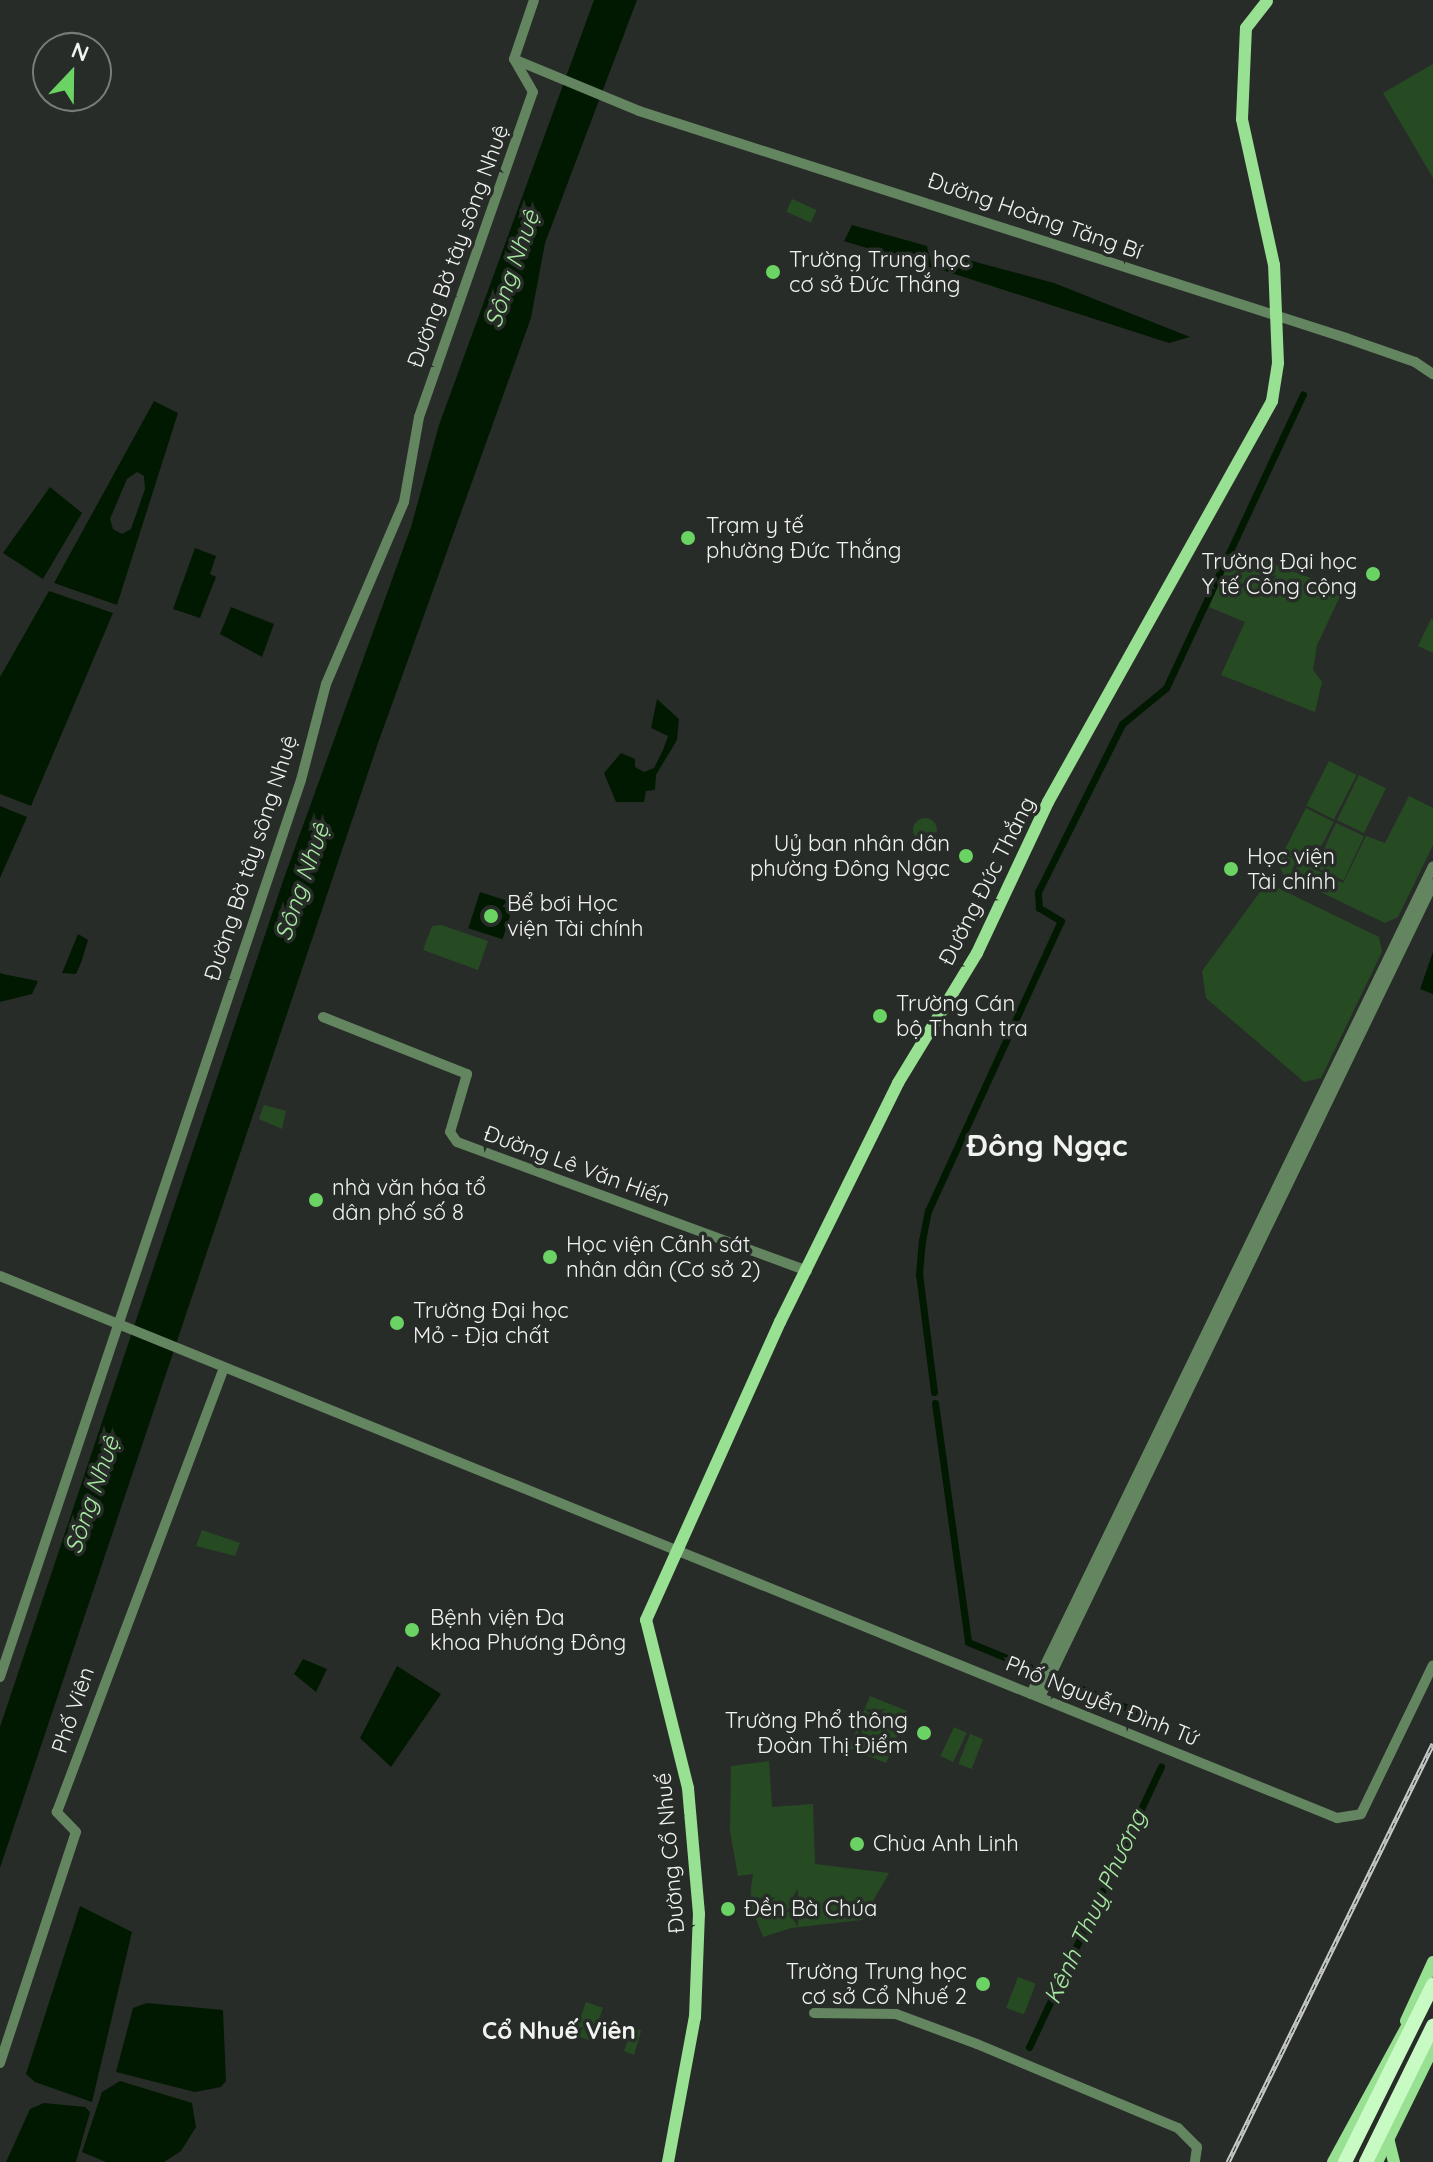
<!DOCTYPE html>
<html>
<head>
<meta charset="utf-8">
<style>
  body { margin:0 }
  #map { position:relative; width:1433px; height:2162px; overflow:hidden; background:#282c28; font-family:Quicksand,sans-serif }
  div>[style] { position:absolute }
  .green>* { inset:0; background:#264b23; transform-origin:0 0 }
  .round { border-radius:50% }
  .water>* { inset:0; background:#001900; transform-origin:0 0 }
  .canal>* { height:7px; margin:-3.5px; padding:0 3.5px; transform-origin:3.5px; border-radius:3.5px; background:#001900 }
  .minor>* { height:10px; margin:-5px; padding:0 5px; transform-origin:5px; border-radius:5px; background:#638560 }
  .major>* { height:12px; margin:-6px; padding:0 6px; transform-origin:6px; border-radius:6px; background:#98e092 }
  .highway>* { height:14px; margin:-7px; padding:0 7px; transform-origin:7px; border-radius:7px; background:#c8fbc3 }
  .rail>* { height:5px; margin-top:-2.5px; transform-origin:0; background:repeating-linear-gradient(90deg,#282c28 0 6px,#c7cac7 0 12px); box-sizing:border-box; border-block:2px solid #c7cac7 }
  .dots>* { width:22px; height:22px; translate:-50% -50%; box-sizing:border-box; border:4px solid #282c28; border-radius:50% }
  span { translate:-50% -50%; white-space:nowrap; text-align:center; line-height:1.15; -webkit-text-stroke:7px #282c28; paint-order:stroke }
  .street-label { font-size:22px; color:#f0f3f0 }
  .poi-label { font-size:22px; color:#f0f3f0 }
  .left { translate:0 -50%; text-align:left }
  .right { translate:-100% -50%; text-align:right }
  .water-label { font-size:24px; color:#a7eba2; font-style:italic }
  .neighbourhood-label { font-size:24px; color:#f0f3f0; font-weight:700 }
  .district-label { font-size:30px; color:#f0f3f0; font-weight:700 }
  .north { position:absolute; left:32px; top:32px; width:80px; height:80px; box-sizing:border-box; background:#282c28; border:2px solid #787c78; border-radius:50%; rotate:22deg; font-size:22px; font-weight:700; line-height:32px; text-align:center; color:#f0f3f0 }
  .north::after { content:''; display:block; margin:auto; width:28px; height:36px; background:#6ad363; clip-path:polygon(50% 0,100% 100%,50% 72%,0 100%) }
</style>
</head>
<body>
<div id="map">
  <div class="green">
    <div style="clip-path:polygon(1433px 64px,1433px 178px,1383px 93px)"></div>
    <div style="left:792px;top:199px;width:27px;height:14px;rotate:24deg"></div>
    <div style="clip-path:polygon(1238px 551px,1343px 590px,1317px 645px,1313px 670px,1322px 682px,1315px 712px,1221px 675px,1245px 622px,1209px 607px,1231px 555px)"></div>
    <div style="clip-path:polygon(1431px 619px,1433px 620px,1433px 653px,1418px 646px)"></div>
    <div style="left:1329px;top:761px;width:31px;height:50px;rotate:27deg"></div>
    <div style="left:1359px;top:775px;width:30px;height:50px;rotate:26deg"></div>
    <div style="clip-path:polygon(1409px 796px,1433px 808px,1433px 845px,1398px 917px,1385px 923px,1283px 874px,1278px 862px,1283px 854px,1343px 883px,1366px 836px,1385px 843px)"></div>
    <div style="left:1306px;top:808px;width:31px;height:50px;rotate:27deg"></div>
    <div class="round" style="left:913px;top:818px;width:24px;height:24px"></div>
    <div style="left:1336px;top:823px;width:31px;height:49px;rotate:25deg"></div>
    <div style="clip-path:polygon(1276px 887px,1379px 937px,1382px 952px,1321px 1078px,1304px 1082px,1206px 998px,1202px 971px,1260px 892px)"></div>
    <div style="clip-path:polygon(441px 925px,488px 941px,478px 970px,423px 950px,432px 926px)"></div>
    <div style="clip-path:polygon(264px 1105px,286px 1111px,282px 1129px,259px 1119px)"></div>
    <div style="clip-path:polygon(202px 1530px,240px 1543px,235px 1556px,196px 1546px)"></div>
    <div style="left:870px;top:1696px;width:40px;height:56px;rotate:22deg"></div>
    <div style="left:954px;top:1727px;width:14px;height:32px;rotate:25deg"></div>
    <div style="left:970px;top:1734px;width:14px;height:32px;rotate:21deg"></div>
    <div style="clip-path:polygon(769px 1761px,772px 1807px,813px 1804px,815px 1864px,889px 1873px,862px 1920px,791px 1928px,763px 1937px,749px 1901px,753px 1874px,738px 1876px,730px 1831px,731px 1766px)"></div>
    <div style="left:1018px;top:1977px;width:19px;height:33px;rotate:21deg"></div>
    <div style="left:586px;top:2002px;width:18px;height:35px;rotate:19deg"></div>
    <div style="clip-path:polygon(633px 2027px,641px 2031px,634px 2055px,624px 2051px)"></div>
  </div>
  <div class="water">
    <div style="clip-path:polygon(594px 0,637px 0,545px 243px,531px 318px,377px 746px,0 1868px,0 1727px,284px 878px,411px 527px,439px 425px)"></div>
    <div style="clip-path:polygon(852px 225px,927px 246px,932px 268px,844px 241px)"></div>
    <div style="clip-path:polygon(957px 257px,1054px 283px,1190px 337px,1169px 343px,939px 269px,947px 258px)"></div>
    <div style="clip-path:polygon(evenodd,154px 401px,178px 413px,117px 605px,54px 583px,154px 401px,137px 472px,144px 476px,145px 489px,131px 529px,122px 534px,113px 529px,110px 519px,127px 479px,137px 472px)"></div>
    <div style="clip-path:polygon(50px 487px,82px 513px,43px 579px,3px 553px)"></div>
    <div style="clip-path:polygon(195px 548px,216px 556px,210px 574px,216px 577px,200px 618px,173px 609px)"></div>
    <div style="clip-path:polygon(49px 591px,113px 613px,31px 806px,0 794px,0 677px)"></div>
    <div style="clip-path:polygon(231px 607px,274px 624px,262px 657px,220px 634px)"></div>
    <div style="clip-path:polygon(657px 699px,679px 719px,677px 740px,656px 775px,655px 790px,646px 791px,644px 802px,616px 802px,604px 773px,621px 753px,635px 759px,635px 767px,644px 772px,654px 768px,663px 750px,668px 736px,651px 728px)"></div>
    <div style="clip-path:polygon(0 806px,27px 817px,0 878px)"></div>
    <div style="left:480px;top:892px;width:36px;height:38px;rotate:18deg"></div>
    <div style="clip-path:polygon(78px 934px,88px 940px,81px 963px,76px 974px,62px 973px)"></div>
    <div style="clip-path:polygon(1433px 952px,1433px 994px,1420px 989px)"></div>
    <div style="clip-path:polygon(0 973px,3px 974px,38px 981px,32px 994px,0 1002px)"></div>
    <div style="clip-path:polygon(303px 1659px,327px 1669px,316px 1692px,294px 1674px)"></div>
    <div style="clip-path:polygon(397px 1666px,441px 1694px,391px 1767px,360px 1738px)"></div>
    <div style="clip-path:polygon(80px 1906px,132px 1932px,92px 2102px,35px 2082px,26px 2074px)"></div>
    <div style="clip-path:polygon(147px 2003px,223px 2010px,226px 2081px,221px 2087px,195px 2092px,116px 2072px,133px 2008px)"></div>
    <div style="clip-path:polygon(120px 2081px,192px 2103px,196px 2127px,181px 2151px,164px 2162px,106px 2162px,82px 2152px,102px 2092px)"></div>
    <div style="clip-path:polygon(44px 2103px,85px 2107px,90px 2112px,76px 2162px,6px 2162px,30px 2109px)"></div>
  </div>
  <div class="canal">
    <div style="left:934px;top:1392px;width:119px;rotate:-97.2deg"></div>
    <div style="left:919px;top:1274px;width:33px;rotate:-85deg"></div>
    <div style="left:922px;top:1241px;width:31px;rotate:-79deg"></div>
    <div style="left:928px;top:1211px;width:319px;rotate:-65.4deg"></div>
    <div style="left:1061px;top:921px;width:26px;rotate:-149deg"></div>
    <div style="left:1039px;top:908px;width:16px;rotate:-94deg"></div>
    <div style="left:1038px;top:892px;width:188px;rotate:-63.4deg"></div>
    <div style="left:1122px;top:724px;width:57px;rotate:-39.3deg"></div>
    <div style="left:1166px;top:688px;width:324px;rotate:-65deg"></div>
    <div style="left:935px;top:1403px;width:241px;rotate:82.1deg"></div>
    <div style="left:968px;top:1642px;width:213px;rotate:22.4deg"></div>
    <div style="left:1029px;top:2047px;width:310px;rotate:-64.8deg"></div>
  </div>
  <div class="minor">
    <div style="left:514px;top:59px;width:62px;rotate:-71.3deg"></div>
    <div style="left:516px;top:60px;width:133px;rotate:22.5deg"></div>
    <div style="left:639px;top:111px;width:743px;rotate:17.8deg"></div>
    <div style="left:1346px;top:338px;width:73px;rotate:19.2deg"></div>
    <div style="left:1415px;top:362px;width:22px;rotate:34deg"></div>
    <div style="left:323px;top:1017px;width:155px;rotate:21.6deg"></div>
    <div style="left:467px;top:1074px;width:60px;rotate:106.3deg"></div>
    <div style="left:450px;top:1132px;width:12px;rotate:55deg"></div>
    <div style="left:457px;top:1142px;width:373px;rotate:20.2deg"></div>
    <div style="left:0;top:1276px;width:1443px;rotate:22.07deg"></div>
    <div style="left:1337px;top:1818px;width:24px;rotate:-9deg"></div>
    <div style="left:1361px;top:1814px;width:165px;rotate:-64.2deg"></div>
    <div style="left:0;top:1677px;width:946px;rotate:-71.45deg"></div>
    <div style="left:301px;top:780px;width:99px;rotate:-75.4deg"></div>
    <div style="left:326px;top:684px;width:198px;rotate:-66.8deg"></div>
    <div style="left:404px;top:502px;width:86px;rotate:-80deg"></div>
    <div style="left:419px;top:417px;width:344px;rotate:-70.7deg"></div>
    <div style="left:533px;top:92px;width:38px;rotate:-120deg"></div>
    <div style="left:1031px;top:1694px;width:920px;rotate:-64.1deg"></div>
    <div style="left:1040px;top:1697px;width:903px;rotate:-64.2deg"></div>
    <div style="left:814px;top:2013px;width:82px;rotate:0.7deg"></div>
    <div style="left:896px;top:2014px;width:86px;rotate:20.3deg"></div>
    <div style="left:977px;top:2044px;width:218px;rotate:22.7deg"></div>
    <div style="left:1178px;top:2128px;width:27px;rotate:45deg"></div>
    <div style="left:1197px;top:2147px;width:15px;rotate:98deg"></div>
    <div style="left:0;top:2063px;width:243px;rotate:-71.8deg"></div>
    <div style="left:76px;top:1832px;width:28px;rotate:-134deg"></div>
    <div style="left:57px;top:1812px;width:474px;rotate:-69.4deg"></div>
  </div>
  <div class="major">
    <div style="left:1406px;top:2021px;width:65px;rotate:-65.4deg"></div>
    <div style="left:1388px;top:2138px;width:25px;rotate:76deg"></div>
    <div style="left:668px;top:2162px;width:147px;rotate:-79.5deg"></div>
    <div style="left:695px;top:2017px;width:103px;rotate:-87.8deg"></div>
    <div style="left:699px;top:1914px;width:126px;rotate:-95deg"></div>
    <div style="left:688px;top:1788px;width:173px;rotate:-104deg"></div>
    <div style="left:646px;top:1620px;width:327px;rotate:-65.8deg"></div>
    <div style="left:780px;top:1322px;width:267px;rotate:-63.7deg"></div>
    <div style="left:898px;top:1083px;width:152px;rotate:-58.7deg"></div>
    <div style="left:977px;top:953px;width:167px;rotate:-64.8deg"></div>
    <div style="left:1048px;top:802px;width:459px;rotate:-60.8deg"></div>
    <div style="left:1272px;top:401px;width:38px;rotate:-81deg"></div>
    <div style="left:1278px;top:363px;width:98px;rotate:-92.3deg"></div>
    <div style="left:1274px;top:265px;width:149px;rotate:-102.4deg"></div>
    <div style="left:1242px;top:119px;width:91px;rotate:-87.5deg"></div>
    <div style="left:1246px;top:28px;width:34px;rotate:-52deg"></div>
    <div style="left:1333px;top:2162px;width:167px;rotate:-61.4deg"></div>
    <div style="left:1377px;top:2162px;width:127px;rotate:-63.8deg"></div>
  </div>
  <div class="highway">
    <div style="left:1345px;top:2162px;width:198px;rotate:-63.6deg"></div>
    <div style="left:1366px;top:2162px;width:152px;rotate:-63.8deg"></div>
  </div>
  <div class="rail">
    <div style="left:1228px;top:2162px;width:466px;rotate:-63.9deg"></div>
  </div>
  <div class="dots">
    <div style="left:773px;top:272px;background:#6ad363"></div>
    <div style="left:688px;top:538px;background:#6ad363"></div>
    <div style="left:1373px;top:574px;background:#6ad363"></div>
    <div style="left:966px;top:856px;background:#6ad363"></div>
    <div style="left:1231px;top:869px;background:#6ad363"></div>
    <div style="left:491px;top:916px;background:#6ad363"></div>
    <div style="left:880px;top:1016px;background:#6ad363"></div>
    <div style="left:316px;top:1200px;background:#6ad363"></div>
    <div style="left:550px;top:1257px;background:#6ad363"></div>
    <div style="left:397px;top:1323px;background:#6ad363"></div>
    <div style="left:412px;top:1630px;background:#6ad363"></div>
    <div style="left:924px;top:1733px;background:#6ad363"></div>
    <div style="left:857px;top:1844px;background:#6ad363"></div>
    <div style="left:728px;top:1909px;background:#6ad363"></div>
    <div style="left:983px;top:1984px;background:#6ad363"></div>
  </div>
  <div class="street-label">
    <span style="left:1035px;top:216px;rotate:19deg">Đường Hoàng Tăng Bí</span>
    <span style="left:458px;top:246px;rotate:-70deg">Đường Bờ tây sông Nhuệ</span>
    <span style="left:251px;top:858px;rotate:-72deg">Đường Bờ tây sông Nhuệ</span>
    <span style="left:987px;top:881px;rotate:-63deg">Đường Đức Thắng</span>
    <span style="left:577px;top:1166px;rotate:20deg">Đường Lê Văn Hiến</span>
    <span style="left:1102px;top:1701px;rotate:22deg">Phố Nguyễn Đình Tứ</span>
    <span style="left:73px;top:1710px;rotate:-71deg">Phố Viên</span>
    <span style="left:670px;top:1853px;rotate:-95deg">Đường Cổ Nhuế</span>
  </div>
  <div class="poi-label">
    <span class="left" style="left:789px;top:272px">Trường Trung học<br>cơ sở Đức Thắng</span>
    <span class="left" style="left:706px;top:538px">Trạm y tế<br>phường Đức Thắng</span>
    <span class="right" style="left:1357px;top:574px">Trường Đại học<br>Y tế Công cộng</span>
    <span class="right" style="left:950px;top:856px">Uỷ ban nhân dân<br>phường Đông Ngạc</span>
    <span class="left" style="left:1247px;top:869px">Học viện<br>Tài chính</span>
    <span class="left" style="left:507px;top:916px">Bể bơi Học<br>viện Tài chính</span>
    <span class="left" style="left:896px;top:1016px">Trường Cán<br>bộ Thanh tra</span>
    <span class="left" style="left:332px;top:1200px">nhà văn hóa tổ<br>dân phố số 8</span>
    <span class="left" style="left:566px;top:1257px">Học viện Cảnh sát<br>nhân dân (Cơ sở 2)</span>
    <span class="left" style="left:413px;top:1323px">Trường Đại học<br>Mỏ - Địa chất</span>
    <span class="left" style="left:430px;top:1630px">Bệnh viện Đa<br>khoa Phương Đông</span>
    <span class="right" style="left:908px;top:1733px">Trường Phổ thông<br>Đoàn Thị Điểm</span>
    <span class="left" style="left:873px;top:1844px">Chùa Anh Linh</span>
    <span class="left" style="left:744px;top:1909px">Đền Bà Chúa</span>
    <span class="right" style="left:967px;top:1984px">Trường Trung học<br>cơ sở Cổ Nhuế 2</span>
  </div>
  <div class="water-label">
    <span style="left:512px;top:269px;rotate:-71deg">Sông Nhuệ</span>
    <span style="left:302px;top:882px;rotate:-71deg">Sông Nhuệ</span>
    <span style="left:92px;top:1495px;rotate:-71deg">Sông Nhuệ</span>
    <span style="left:1095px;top:1907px;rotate:-65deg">Kênh Thuỵ Phương</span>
  </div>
  <div class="neighbourhood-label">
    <span style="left:559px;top:2031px">Cổ Nhuế Viên</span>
  </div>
  <div class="district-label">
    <span style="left:1047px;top:1145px">Đông Ngạc</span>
  </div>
  <div class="north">N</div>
</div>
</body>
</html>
